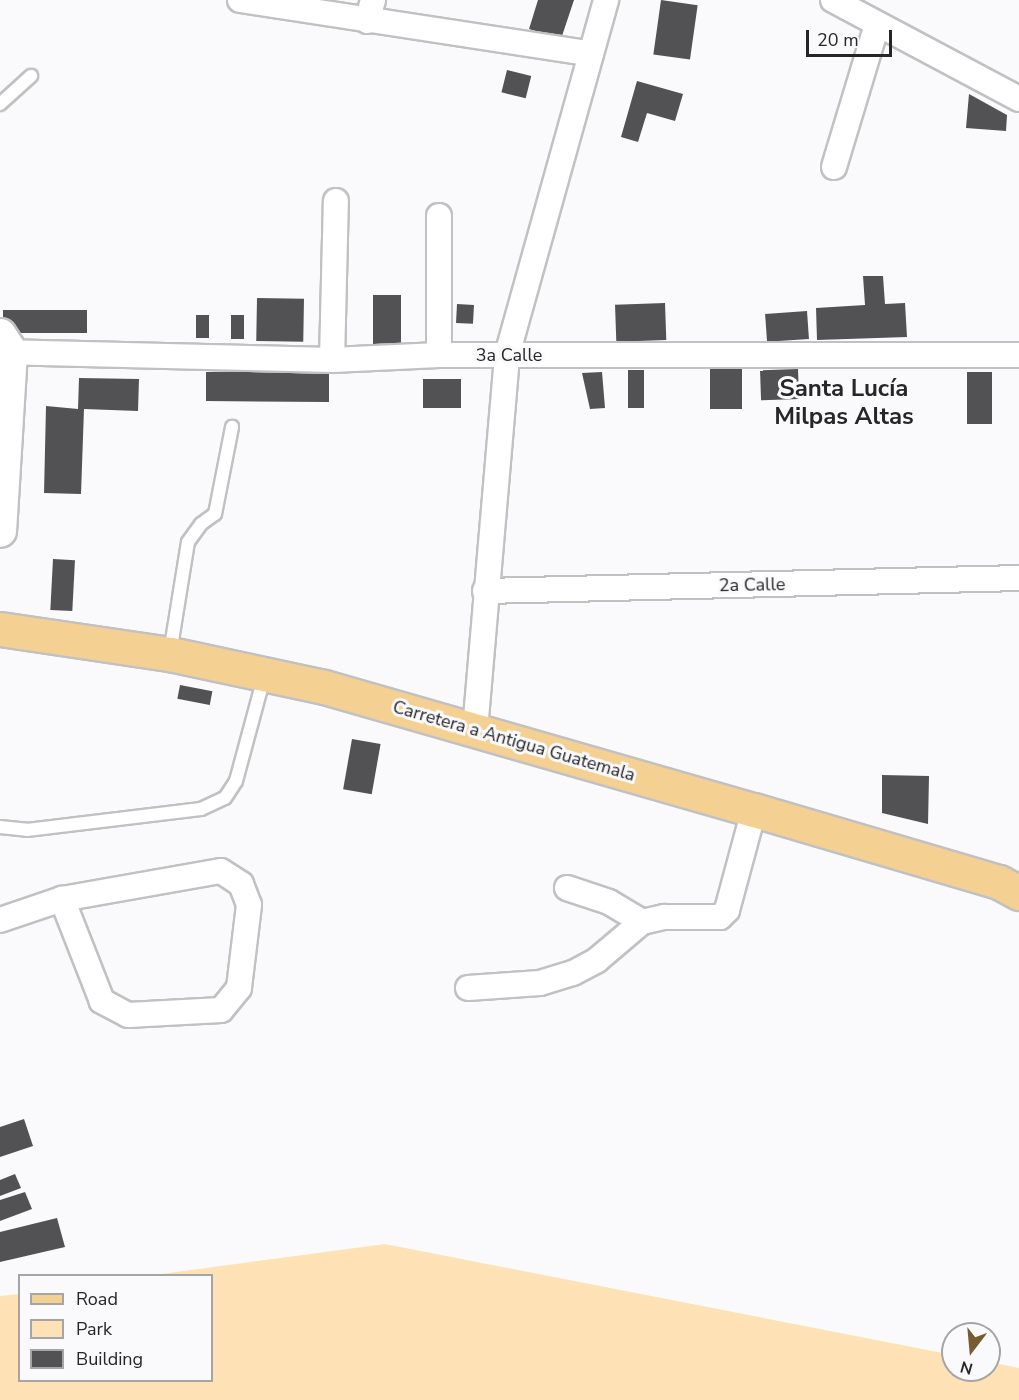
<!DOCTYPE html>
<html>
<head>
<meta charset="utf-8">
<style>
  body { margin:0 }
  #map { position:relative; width:1019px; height:1400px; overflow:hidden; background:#fafafd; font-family:"Nunito Sans",sans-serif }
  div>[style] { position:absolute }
  .green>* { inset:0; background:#fee2b5 }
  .building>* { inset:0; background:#525154; transform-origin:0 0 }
  .roads { filter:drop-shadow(2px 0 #c1c1c4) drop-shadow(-2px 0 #c1c1c4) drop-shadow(0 2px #c1c1c4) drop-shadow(0 -2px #c1c1c4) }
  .service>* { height:12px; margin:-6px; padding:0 6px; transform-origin:6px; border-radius:6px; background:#fff }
  .minor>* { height:24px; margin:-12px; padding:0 12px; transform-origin:12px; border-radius:12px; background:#fff }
  .tertiary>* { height:32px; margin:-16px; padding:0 16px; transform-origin:16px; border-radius:16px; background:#fff }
  .primary>* { height:33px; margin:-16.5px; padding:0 16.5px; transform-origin:16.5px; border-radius:16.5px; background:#f4d192 }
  span { translate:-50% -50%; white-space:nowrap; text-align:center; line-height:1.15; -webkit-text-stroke:6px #fafafd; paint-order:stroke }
  .street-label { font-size:18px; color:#262627 }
  .district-label { font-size:24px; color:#262627; font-weight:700 }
  .legend { position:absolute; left:18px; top:1274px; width:195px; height:108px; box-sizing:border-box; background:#fafafd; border:2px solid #a5a5a7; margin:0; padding:8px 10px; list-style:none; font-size:18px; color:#262627 }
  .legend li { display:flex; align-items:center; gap:12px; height:30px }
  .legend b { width:30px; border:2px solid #a5a5a7 }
  .north { position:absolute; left:941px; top:1322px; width:60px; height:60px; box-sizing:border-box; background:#fafafd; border:2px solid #a5a5a7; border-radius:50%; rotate:196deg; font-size:16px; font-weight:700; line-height:24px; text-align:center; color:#262627 }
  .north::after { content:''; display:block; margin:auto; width:21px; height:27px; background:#775c2f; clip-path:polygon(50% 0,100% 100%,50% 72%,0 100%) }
  .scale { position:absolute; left:806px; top:30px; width:86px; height:27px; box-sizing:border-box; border:3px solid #262627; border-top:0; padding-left:8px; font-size:18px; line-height:21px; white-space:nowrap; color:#262627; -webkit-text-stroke:4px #fafafd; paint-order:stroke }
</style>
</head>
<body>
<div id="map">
  <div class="green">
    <div style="clip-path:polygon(385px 1244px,953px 1355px,953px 1370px,989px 1370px,989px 1362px,1019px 1368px,1019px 1400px,0 1400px,0 1296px,19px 1294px,20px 1380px,212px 1380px,212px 1276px,154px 1275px)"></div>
  </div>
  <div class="building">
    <div style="clip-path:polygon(538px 0,574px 0,561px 39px,529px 29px)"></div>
    <div style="left:661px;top:0;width:37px;height:55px;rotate:8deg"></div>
    <div style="left:507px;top:70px;width:25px;height:23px;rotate:14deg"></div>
    <div style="clip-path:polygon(637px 81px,683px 94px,675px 121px,647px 113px,638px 142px,621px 137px)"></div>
    <div style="clip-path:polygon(969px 94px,1007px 115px,1006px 131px,966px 128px)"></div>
    <div style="clip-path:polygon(863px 276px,883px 276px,885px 304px,905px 303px,907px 337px,817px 340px,816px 308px,865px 305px)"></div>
    <div style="left:373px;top:295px;width:28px;height:49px"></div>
    <div style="left:257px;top:298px;width:47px;height:43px;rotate:1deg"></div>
    <div style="left:665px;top:303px;width:37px;height:50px;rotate:88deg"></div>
    <div style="left:457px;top:304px;width:17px;height:19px;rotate:3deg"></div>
    <div style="left:3px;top:310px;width:84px;height:23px"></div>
    <div style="left:807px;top:311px;width:28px;height:42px;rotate:86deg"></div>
    <div style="left:196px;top:315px;width:13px;height:23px"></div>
    <div style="left:231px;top:315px;width:13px;height:24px"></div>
    <div style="left:710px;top:366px;width:32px;height:43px"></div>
    <div style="left:798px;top:369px;width:30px;height:38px;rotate:88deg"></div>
    <div style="left:628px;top:370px;width:16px;height:38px"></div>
    <div style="clip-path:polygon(301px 371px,329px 372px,329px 402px,206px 401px,206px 372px)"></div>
    <div style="clip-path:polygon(602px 372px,605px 408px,590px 409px,582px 373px)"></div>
    <div style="left:967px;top:372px;width:25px;height:52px"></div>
    <div style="clip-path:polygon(79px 378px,139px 379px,138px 411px,84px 409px,81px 494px,44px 493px,46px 406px,78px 409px)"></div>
    <div style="left:423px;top:379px;width:38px;height:29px"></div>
    <div style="left:53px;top:559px;width:22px;height:51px;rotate:3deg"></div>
    <div style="left:180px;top:685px;width:33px;height:14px;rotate:11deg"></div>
    <div style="left:352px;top:739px;width:29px;height:51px;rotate:10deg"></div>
    <div style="clip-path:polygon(882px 775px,929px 776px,928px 824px,882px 813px)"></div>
    <div style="clip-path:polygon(24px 1119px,33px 1146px,0 1157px,0 1127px)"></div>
    <div style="clip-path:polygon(15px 1174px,21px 1188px,0 1196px,0 1180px)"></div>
    <div style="clip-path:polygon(25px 1192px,32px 1209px,0 1221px,0 1200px)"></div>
    <div style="clip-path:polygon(57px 1218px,65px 1247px,0 1262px,0 1232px)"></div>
  </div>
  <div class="roads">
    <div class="service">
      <div style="left:0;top:104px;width:42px;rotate:-42.1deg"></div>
      <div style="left:170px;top:653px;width:112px;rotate:-80.8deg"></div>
      <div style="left:188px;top:542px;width:22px;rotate:-54deg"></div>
      <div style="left:201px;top:524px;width:17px;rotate:-36deg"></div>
      <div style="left:215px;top:514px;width:89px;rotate:-78.9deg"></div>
      <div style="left:0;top:827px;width:27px;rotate:6deg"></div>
      <div style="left:27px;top:830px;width:175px;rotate:-6.9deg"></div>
      <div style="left:201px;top:809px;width:26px;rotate:-25deg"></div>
      <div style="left:225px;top:798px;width:20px;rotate:-57deg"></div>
      <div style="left:236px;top:781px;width:108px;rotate:-74.9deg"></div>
    </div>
    <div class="minor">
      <div style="left:240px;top:0;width:355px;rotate:8.7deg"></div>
      <div style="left:833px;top:0;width:211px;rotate:28deg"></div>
      <div style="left:367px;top:21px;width:22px;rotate:-74deg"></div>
      <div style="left:834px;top:167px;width:148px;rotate:-73.2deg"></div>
      <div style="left:439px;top:216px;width:139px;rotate:90deg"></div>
      <div style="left:0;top:352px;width:332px;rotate:1.4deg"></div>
      <div style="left:332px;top:360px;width:107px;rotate:-2.7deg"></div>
      <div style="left:439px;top:355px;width:580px"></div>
      <div style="left:332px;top:360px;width:159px;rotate:-88.6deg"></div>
      <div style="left:485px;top:591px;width:534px;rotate:-1.39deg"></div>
      <div style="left:475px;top:730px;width:376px;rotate:-85.1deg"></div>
      <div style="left:507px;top:355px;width:369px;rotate:-74.4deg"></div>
      <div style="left:567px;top:888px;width:44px;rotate:18.4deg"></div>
      <div style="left:609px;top:902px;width:39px;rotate:31deg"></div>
      <div style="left:0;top:920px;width:65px;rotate:-18.7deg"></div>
      <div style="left:62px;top:899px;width:161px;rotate:-10deg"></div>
      <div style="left:221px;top:871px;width:24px;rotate:33deg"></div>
      <div style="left:241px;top:884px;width:22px;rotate:69deg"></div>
      <div style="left:249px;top:905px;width:84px;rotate:96.9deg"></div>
      <div style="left:239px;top:988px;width:28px;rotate:129deg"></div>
      <div style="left:221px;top:1010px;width:93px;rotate:176.9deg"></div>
      <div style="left:128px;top:1015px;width:30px;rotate:-152deg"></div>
      <div style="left:102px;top:1001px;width:110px;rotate:-111.4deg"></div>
      <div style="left:468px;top:988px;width:72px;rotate:-4deg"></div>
      <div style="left:540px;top:983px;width:34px;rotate:-17deg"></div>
      <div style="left:573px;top:973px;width:27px;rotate:-28deg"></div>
      <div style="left:597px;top:960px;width:59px;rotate:-40.2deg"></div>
      <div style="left:642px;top:922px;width:23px;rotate:-13deg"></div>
      <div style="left:664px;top:917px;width:56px"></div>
      <div style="left:720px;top:917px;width:10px;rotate:-45deg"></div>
      <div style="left:727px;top:910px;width:104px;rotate:-74.9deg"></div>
    </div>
    <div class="tertiary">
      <div style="left:0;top:335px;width:20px;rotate:57deg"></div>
      <div style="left:11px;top:352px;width:179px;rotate:93.5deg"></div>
    </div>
    <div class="primary">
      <div style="left:0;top:629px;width:172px;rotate:8.4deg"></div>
      <div style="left:170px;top:654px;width:157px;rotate:12.1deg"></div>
      <div style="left:324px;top:687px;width:447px;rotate:16deg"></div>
      <div style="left:754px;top:810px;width:255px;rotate:16.4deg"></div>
      <div style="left:999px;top:882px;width:23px;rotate:29deg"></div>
    </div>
  </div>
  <div class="street-label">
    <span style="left:509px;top:355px">3a Calle</span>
    <span style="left:752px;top:585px;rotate:-1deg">2a Calle</span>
    <span style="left:514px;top:741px;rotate:16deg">Carretera a Antigua Guatemala</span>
  </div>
  <div class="district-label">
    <span style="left:844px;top:403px">Santa Lucía<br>Milpas Altas</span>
  </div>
  <ul class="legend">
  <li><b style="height:8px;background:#f4d192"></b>Road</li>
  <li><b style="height:16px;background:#fee2b5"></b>Park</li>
  <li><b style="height:16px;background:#525154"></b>Building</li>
  </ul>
  <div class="north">N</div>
  <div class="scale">20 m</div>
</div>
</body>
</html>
